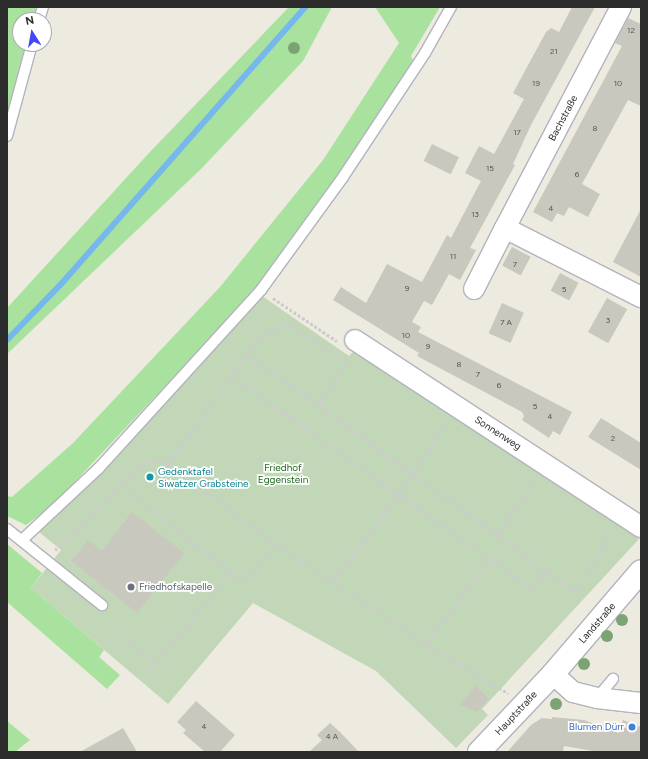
<!DOCTYPE html>
<html>
<head>
<meta charset="utf-8">
<style>
  body { margin:0 }
  #map { position:relative; width:648px; height:759px; overflow:hidden; background:#edeadf; font-family:Figtree,sans-serif }
  div>[style] { position:absolute }
  .green>* { inset:0; background:#a9e29e }
  .cemetery>* { inset:0; background:#c1d7b7 }
  .stream>* { height:6px; margin:-3px; padding:0 3px; transform-origin:3px; border-radius:3px; background:#76b8ec }
  .building>* { inset:0; background:#c9c8be; transform-origin:0 0 }
  .path>* { height:2.5px; margin-top:-1.25px; transform-origin:0; background:repeating-linear-gradient(90deg,#ccc 0 3px,transparent 0 5px) }
  .roads { filter:drop-shadow(1px 0 #b3b3bf) drop-shadow(-1px 0 #b3b3bf) drop-shadow(0 1px #b3b3bf) drop-shadow(0 -1px #b3b3bf) }
  .lane>* { height:10px; margin:-5px; padding:0 5px; transform-origin:5px; border-radius:5px; background:#fff }
  .street>* { height:20px; margin:-10px; padding:0 10px; transform-origin:10px; border-radius:10px; background:#fff }
  .secondary>* { height:22px; margin:-11px; padding:0 11px; transform-origin:11px; border-radius:11px; background:#fff }
  .trees>* { width:12px; height:12px; margin:-6px; border-radius:50%; background:#7ca374 }
  .dots>* { width:11px; height:11px; translate:-50% -50%; box-sizing:border-box; border:2px solid #fff; border-radius:50% }
  span { translate:-50% -50%; white-space:nowrap; text-align:center; line-height:1.15; -webkit-text-stroke:3.5px #fff; paint-order:stroke }
  .number-label { font-size:8px; color:#535350 }
  .number-label span { -webkit-text-stroke-width:0 }
  .street-label { font-size:10px; color:#2c2c2c }
  .park-label { font-size:10px; color:#1f691d }
  .culture-label { font-size:10px; color:#0d838f }
  .left { translate:0 -50%; text-align:left }
  .worship-label { font-size:10px; color:#5b616d }
  .shop-label { font-size:10px; color:#366cbe }
  .right { translate:-100% -50%; text-align:right }
  .frame { position:absolute; inset:0; border:8px solid #2c2c2c; pointer-events:none }
  .north { position:absolute; left:12px; top:12px; width:40px; height:40px; box-sizing:border-box; background:#fff; border:1px solid #ababab; border-radius:50%; rotate:349deg; font-size:11px; font-weight:700; line-height:16px; text-align:center; color:#2c2c2c }
  .north::after { content:''; display:block; margin:auto; width:14px; height:18px; background:#4547f5; clip-path:polygon(50% 0,100% 100%,50% 72%,0 100%) }
</style>
</head>
<body>
<div id="map">
  <div class="green">
    <div style="clip-path:polygon(7px 7px,36px 7px,33px 20px,20px 20px,20px 44px,26px 44px,7px 114px)"></div>
    <div style="clip-path:polygon(289px 7px,332px 7px,303px 61px,202px 168px,7px 354px,7px 308px,149px 153px)"></div>
    <div style="clip-path:polygon(375px 7px,440px 7px,411px 56px,414px 62px,313px 213px,258px 287px,53px 505px,26px 525px,7px 516px,7px 496px,12px 497px,73px 443px,220px 287px,323px 160px,399px 43px)"></div>
    <div style="clip-path:polygon(7px 544px,42px 573px,31px 588px,104px 650px,99px 657px,120px 675px,107px 689px,7px 602px)"></div>
    <div style="clip-path:polygon(7px 721px,30px 740px,15px 752px,7px 752px)"></div>
  </div>
  <div class="cemetery">
    <div style="clip-path:polygon(262px 296px,349px 356px,355px 350px,639px 539px,482px 709px,488px 715px,456px 748px,376px 671px,253px 603px,168px 704px,31px 588px,61px 550px,39px 532px,103px 468px)"></div>
  </div>
  <div class="stream">
    <div style="left:7px;top:340px;width:79px;rotate:-46deg"></div>
    <div style="left:62px;top:283px;width:368px;rotate:-48.6deg"></div>
  </div>
  <div class="building">
    <div style="clip-path:polygon(572px 7px,595px 7px,531px 125px,513px 164px,515px 165px,470px 248px,476px 250px,460px 280px,449px 274px,432px 305px,424px 301px,412px 322px,421px 327px,418px 332px,572px 412px,560px 435px,553px 431px,549px 438px,522px 420px,524px 416px,522px 412px,417px 356px,419px 353px,333px 300px,341px 287px,366px 303px,387px 264px,422px 282px,447px 235px,451px 238px,481px 181px,465px 173px,479px 146px,494px 154px,524px 99px,513px 93px,546px 32px,551px 28px,559px 32px)"></div>
    <div style="clip-path:polygon(628px 18px,641px 24px,641px 106px,628px 100px,582px 184px,600px 194px,588px 217px,569px 207px,564px 216px,557px 213px,552px 222px,533px 212px,622px 46px,615px 43px)"></div>
    <div style="left:432px;top:144px;width:30px;height:19px;rotate:26deg"></div>
    <div style="clip-path:polygon(641px 209px,641px 277px,613px 262px)"></div>
    <div style="left:512px;top:247px;width:21px;height:21px;rotate:28deg"></div>
    <div style="left:560px;top:273px;width:21px;height:20px;rotate:28deg"></div>
    <div style="left:607px;top:298px;width:23px;height:39px;rotate:29deg"></div>
    <div style="left:502px;top:303px;width:24px;height:33px;rotate:24deg"></div>
    <div style="clip-path:polygon(601px 418px,641px 443px,641px 470px,588px 437px)"></div>
    <div style="clip-path:polygon(132px 512px,184px 553px,137px 613px,71px 561px,88px 540px,102px 551px)"></div>
    <div style="clip-path:polygon(476px 686px,489px 699px,477px 712px,459px 705px)"></div>
    <div style="clip-path:polygon(196px 701px,235px 735px,220px 752px,205px 752px,183px 733px,186px 730px,177px 722px)"></div>
    <div style="clip-path:polygon(552px 717px,584px 720px,619px 733px,623px 720px,641px 727px,641px 752px,599px 752px,564px 746px,563px 752px,507px 752px,531px 725px,542px 718px,552px 719px)"></div>
    <div style="clip-path:polygon(330px 723px,340px 732px,359px 752px,309px 752px,322px 740px,317px 735px)"></div>
    <div style="clip-path:polygon(123px 728px,137px 752px,80px 752px)"></div>
  </div>
  <div class="path">
    <div style="left:273px;top:298px;width:77px;rotate:33.9deg"></div>
    <div style="left:247px;top:354px;width:405px;rotate:35.9deg"></div>
    <div style="left:575px;top:591px;width:38px;rotate:-53deg"></div>
    <div style="left:598px;top:561px;width:32px;rotate:-72deg"></div>
    <div style="left:608px;top:531px;width:2px;rotate:-153deg"></div>
    <div style="left:231px;top:376px;width:44px;rotate:-54.2deg"></div>
    <div style="left:257px;top:340px;width:35px;rotate:-29deg"></div>
    <div style="left:288px;top:323px;width:71px;rotate:33.5deg"></div>
    <div style="left:347px;top:362px;width:5px;rotate:11deg"></div>
    <div style="left:318px;top:405px;width:52px;rotate:-56deg"></div>
    <div style="left:168px;top:464px;width:134px;rotate:36.5deg"></div>
    <div style="left:276px;top:544px;width:180px;rotate:33.7deg"></div>
    <div style="left:426px;top:644px;width:96px;rotate:30.9deg"></div>
    <div style="left:121px;top:485px;width:141px;rotate:38.7deg"></div>
    <div style="left:231px;top:573px;width:128px;rotate:129.9deg"></div>
    <div style="left:496px;top:536px;width:67px;rotate:-54.2deg"></div>
    <div style="left:55px;top:550px;width:122px;rotate:-44.7deg"></div>
    <div style="left:142px;top:464px;width:12px;rotate:-14deg"></div>
    <div style="left:154px;top:461px;width:14px;rotate:12deg"></div>
    <div style="left:168px;top:464px;width:108px;rotate:-54.4deg"></div>
    <div style="left:231px;top:376px;width:367px;rotate:35.2deg"></div>
    <div style="left:531px;top:588px;width:23px;rotate:-52deg"></div>
    <div style="left:231px;top:573px;width:16px;rotate:38deg"></div>
    <div style="left:244px;top:583px;width:50px;rotate:-50.6deg"></div>
    <div style="left:334px;top:580px;width:107px;rotate:-52.6deg"></div>
    <div style="left:399px;top:495px;width:86px;rotate:-56.9deg"></div>
    <div style="left:123px;top:636px;width:41px;rotate:39.1deg"></div>
    <div style="left:426px;top:644px;width:106px;rotate:-53.5deg"></div>
  </div>
  <div class="roads">
    <div class="lane">
      <div style="left:39px;top:20px;width:14px;rotate:-73deg"></div>
      <div style="left:7px;top:136px;width:95px;rotate:-74.8deg"></div>
      <div style="left:7px;top:529px;width:122px;rotate:38.7deg"></div>
      <div style="left:22px;top:540px;width:105px;rotate:-43.1deg"></div>
      <div style="left:99px;top:468px;width:241px;rotate:-47.7deg"></div>
      <div style="left:261px;top:290px;width:140px;rotate:-54deg"></div>
      <div style="left:343px;top:177px;width:149px;rotate:-56.5deg"></div>
      <div style="left:425px;top:53px;width:53px;rotate:-60.5deg"></div>
      <div style="left:597px;top:698px;width:25px;rotate:-50deg"></div>
    </div>
    <div class="street">
      <div style="left:621px;top:7px;width:250px;rotate:117.7deg"></div>
      <div style="left:505px;top:228px;width:153px;rotate:26.9deg"></div>
      <div style="left:474px;top:289px;width:68px;rotate:-63.1deg"></div>
      <div style="left:355px;top:340px;width:342px;rotate:33.2deg"></div>
      <div style="left:553px;top:674px;width:27px;rotate:42deg"></div>
      <div style="left:573px;top:692px;width:25px;rotate:14deg"></div>
      <div style="left:597px;top:698px;width:44px;rotate:6.5deg"></div>
    </div>
    <div class="secondary">
      <div style="left:479px;top:752px;width:108px;rotate:-46.5deg"></div>
      <div style="left:553px;top:674px;width:135px;rotate:-49.5deg"></div>
    </div>
  </div>
  <div class="trees">
    <div style="left:294px;top:48px"></div>
    <div style="left:622px;top:620px"></div>
    <div style="left:607px;top:636px"></div>
    <div style="left:584px;top:664px"></div>
    <div style="left:556px;top:704px"></div>
  </div>
  <div class="dots">
    <div style="left:150px;top:477px;background:#0f9aa8"></div>
    <div style="left:131px;top:587px;background:#6b7280"></div>
    <div style="left:632px;top:727px;background:#3f7fe0"></div>
  </div>
  <div class="number-label">
    <span style="left:631px;top:31px">12</span>
    <span style="left:554px;top:52px">21</span>
    <span style="left:536px;top:84px">19</span>
    <span style="left:618px;top:84px">10</span>
    <span style="left:595px;top:129px">8</span>
    <span style="left:517px;top:133px">17</span>
    <span style="left:490px;top:169px">15</span>
    <span style="left:577px;top:175px">6</span>
    <span style="left:551px;top:209px">4</span>
    <span style="left:475px;top:215px">13</span>
    <span style="left:453px;top:257px">11</span>
    <span style="left:515px;top:265px">7</span>
    <span style="left:407px;top:289px">9</span>
    <span style="left:564px;top:290px">5</span>
    <span style="left:608px;top:321px">3</span>
    <span style="left:506px;top:323px">7 A</span>
    <span style="left:406px;top:336px">10</span>
    <span style="left:428px;top:347px">9</span>
    <span style="left:459px;top:365px">8</span>
    <span style="left:478px;top:375px">7</span>
    <span style="left:499px;top:386px">6</span>
    <span style="left:535px;top:407px">5</span>
    <span style="left:550px;top:417px">4</span>
    <span style="left:613px;top:439px">2</span>
    <span style="left:204px;top:727px">4</span>
    <span style="left:332px;top:737px">4 A</span>
  </div>
  <div class="street-label">
    <span style="left:563px;top:118px;rotate:-62deg">Bachstraße</span>
    <span style="left:498px;top:433px;rotate:33deg">Sonnenweg</span>
    <span style="left:597px;top:623px;rotate:-49deg">Landstraße</span>
    <span style="left:516px;top:713px;rotate:-47deg">Hauptstraße</span>
  </div>
  <div class="park-label">
    <span style="left:283px;top:473px">Friedhof<br>Eggenstein</span>
  </div>
  <div class="culture-label">
    <span class="left" style="left:158px;top:477px">Gedenktafel<br>Siwatzer Grabsteine</span>
  </div>
  <div class="worship-label">
    <span class="left" style="left:139px;top:587px">Friedhofskapelle</span>
  </div>
  <div class="shop-label">
    <span class="right" style="left:624px;top:727px">Blumen Dürr</span>
  </div>
  <div class="frame"></div>
  <div class="north">N</div>
</div>
</body>
</html>
